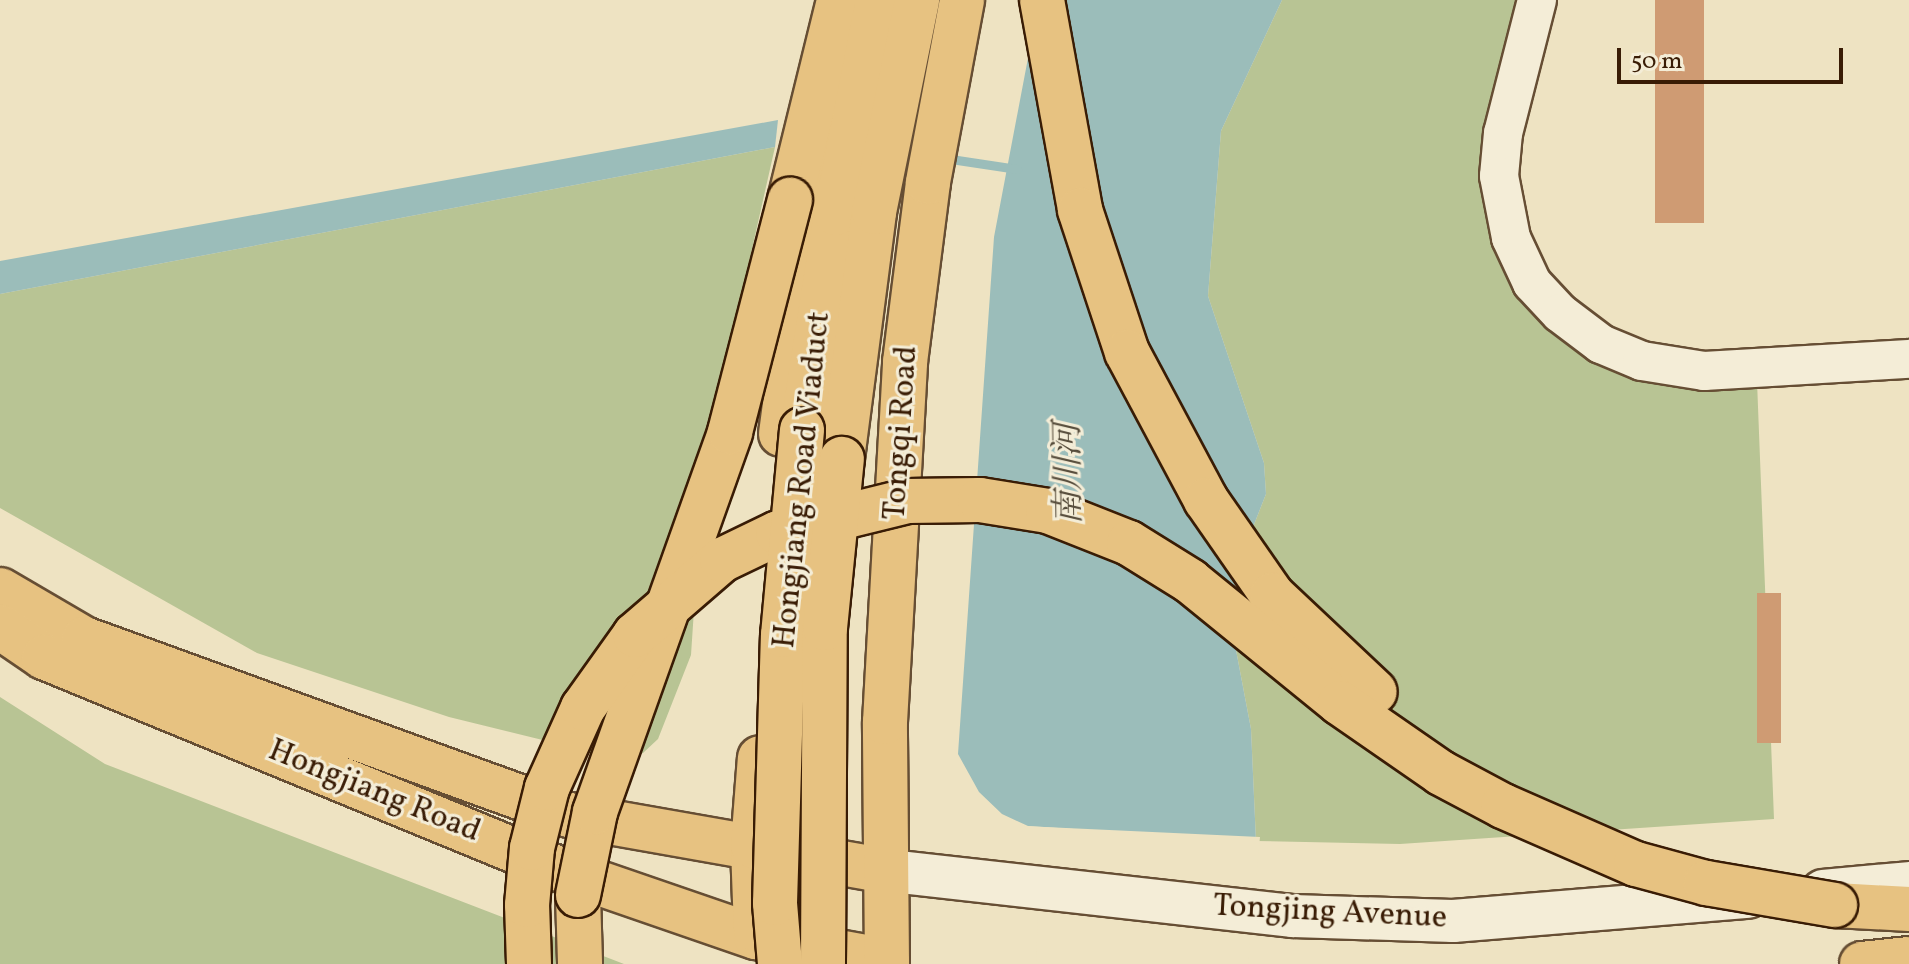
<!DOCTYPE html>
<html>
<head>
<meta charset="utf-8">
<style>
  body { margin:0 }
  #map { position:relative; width:1909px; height:964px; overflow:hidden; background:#eee3c2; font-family:Vollkorn,"Noto Serif SC",serif }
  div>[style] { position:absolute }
  .green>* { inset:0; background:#b8c494 }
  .water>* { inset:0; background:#9bbdba }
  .pier>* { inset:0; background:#eee3c2 }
  .stream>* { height:9px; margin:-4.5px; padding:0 4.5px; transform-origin:4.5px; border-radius:4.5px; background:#9bbdba }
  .building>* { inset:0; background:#cf9b73; transform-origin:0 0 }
  .roads { filter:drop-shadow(2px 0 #664e34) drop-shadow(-2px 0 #664e34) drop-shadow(0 2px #664e34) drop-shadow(0 -2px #664e34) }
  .tertiary>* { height:38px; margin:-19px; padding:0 19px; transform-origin:19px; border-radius:19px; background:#f4edd7 }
  .secondary>* { height:42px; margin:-21px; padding:0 21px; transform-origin:21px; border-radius:21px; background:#f4edd7 }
  .primary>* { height:44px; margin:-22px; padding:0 22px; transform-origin:22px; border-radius:22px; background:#e7c281 }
  .trunk>* { height:44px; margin:-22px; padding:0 22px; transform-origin:22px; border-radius:22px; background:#e7c281 }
  .bridges { filter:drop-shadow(2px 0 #391c05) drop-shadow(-2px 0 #391c05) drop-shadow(0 2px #391c05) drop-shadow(0 -2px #391c05) }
  .trunk-bridge>* { height:44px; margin:-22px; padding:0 22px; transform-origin:22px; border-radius:22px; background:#e7c281 }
  span { translate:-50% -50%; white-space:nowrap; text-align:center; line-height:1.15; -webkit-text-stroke:6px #f4edd7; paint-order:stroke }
  .street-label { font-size:32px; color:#391c05 }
  .water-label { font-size:34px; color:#564c3b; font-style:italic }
  .scale { position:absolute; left:1617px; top:48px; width:226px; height:36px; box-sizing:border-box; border:4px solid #391c05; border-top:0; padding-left:10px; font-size:24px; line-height:28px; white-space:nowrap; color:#391c05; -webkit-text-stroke:6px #f4edd7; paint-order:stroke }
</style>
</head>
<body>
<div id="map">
  <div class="green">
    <div style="clip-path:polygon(1282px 0,1517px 0,1492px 195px,1579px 343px,1757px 381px,1774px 819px,1400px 844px,1256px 841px,1251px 729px,1232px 629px,1237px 568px,1266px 494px,1264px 463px,1208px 296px,1221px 131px)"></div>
    <div style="clip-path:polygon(775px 147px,731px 342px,698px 550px,691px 655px,658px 739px,643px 753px,620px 759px,449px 717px,257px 653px,0 508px,0 294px)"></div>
    <div style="clip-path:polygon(0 697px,105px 764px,624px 964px,0 964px)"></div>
  </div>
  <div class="water">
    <div style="clip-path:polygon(1039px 0,1282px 0,1221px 131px,1208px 296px,1264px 463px,1266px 494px,1237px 568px,1232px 629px,1251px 729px,1256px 841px,1028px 826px,1002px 814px,979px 792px,958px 754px,994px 237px)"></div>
    <div style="clip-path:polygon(778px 120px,775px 147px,0 294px,0 261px)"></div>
  </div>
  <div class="pier">
    <div style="clip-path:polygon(1023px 826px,1260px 837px,1248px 964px,1036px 964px,1041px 833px)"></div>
  </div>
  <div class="stream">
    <div style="left:944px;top:158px;width:74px;rotate:8.6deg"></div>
  </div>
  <div class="building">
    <div style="left:1655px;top:0;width:49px;height:223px"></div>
    <div style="left:1757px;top:593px;width:24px;height:150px"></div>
  </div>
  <div class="roads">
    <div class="tertiary">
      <div style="left:1537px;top:0;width:137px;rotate:104.3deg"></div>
      <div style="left:1503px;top:133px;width:43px;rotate:95.3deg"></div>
      <div style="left:1499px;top:176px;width:63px;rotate:79deg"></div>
      <div style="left:1511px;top:238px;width:50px;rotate:65deg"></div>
      <div style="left:1532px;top:283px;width:41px;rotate:47deg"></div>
      <div style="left:1560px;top:313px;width:51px;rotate:37.1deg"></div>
      <div style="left:1601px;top:344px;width:44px;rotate:22.5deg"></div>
      <div style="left:1642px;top:361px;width:63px;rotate:9.2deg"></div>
      <div style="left:1704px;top:371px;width:205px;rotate:-3.4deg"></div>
    </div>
    <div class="secondary">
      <div style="left:882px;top:870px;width:414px;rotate:6.4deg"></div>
      <div style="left:1293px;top:916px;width:160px;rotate:1.8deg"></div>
      <div style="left:1453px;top:921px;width:296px;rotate:-4.7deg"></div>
      <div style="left:1823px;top:891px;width:86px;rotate:-5.3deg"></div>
    </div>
    <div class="primary">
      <div style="left:781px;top:434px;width:216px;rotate:-82.3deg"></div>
      <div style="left:810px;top:220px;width:119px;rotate:-76.9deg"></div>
      <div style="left:0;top:590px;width:97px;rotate:30.3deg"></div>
      <div style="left:84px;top:639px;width:516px;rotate:19.95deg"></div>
      <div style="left:569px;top:815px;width:318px;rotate:10deg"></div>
      <div style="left:0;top:627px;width:53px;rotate:34.3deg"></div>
      <div style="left:44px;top:657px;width:562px;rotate:22.37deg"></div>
      <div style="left:564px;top:871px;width:203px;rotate:19deg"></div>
      <div style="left:756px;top:937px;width:133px;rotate:10.4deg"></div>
      <div style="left:756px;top:929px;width:83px;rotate:-92.1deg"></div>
      <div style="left:753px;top:846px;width:88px;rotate:-85.5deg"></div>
      <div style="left:887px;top:964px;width:242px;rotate:-90.5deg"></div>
      <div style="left:885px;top:722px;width:361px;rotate:-86.8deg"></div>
      <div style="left:905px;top:362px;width:181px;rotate:-82.7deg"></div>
      <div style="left:928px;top:182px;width:185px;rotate:-79.4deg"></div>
    </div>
    <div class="trunk">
      <div style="left:790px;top:200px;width:206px;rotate:-76.2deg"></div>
      <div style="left:802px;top:430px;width:220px;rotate:-81.1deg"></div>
      <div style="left:836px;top:213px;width:217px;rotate:-78.8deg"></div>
      <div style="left:842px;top:459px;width:249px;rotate:-82.6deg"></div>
      <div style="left:874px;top:212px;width:216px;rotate:-78.5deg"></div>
      <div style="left:578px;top:895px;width:69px;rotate:88.3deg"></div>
      <div style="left:1835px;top:905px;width:74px;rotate:3.1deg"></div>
      <div style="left:1862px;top:964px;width:47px;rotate:-6.1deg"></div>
    </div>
  </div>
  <div class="bridges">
    <div class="trunk-bridge">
      <div style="left:1042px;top:0;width:213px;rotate:79.7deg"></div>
      <div style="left:1080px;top:210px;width:150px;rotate:71.7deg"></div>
      <div style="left:1127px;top:352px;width:168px;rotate:61.9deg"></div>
      <div style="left:1206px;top:500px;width:116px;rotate:55.2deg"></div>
      <div style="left:1272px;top:595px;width:141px;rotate:43.3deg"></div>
      <div style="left:578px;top:895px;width:85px;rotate:-78.4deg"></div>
      <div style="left:595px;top:812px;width:403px;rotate:-70.4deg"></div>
      <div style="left:730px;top:432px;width:240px;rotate:-75.5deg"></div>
      <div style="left:529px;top:964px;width:59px;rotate:-91.9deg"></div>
      <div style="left:527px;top:905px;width:57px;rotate:-85deg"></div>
      <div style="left:532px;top:848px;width:62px;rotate:-76deg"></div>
      <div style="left:547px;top:788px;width:88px;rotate:-65.8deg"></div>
      <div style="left:583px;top:708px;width:90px;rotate:-54.5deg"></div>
      <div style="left:635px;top:635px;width:115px;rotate:-40.8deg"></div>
      <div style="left:722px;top:560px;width:62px;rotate:-25.7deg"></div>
      <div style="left:778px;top:533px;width:133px;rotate:-13.9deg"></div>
      <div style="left:907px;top:501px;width:73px;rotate:-0.8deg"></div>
      <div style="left:980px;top:500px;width:69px;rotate:9.2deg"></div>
      <div style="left:1048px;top:511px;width:87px;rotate:21.6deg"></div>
      <div style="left:1129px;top:543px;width:72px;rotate:31.9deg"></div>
      <div style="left:1190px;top:581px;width:193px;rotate:39.1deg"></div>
      <div style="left:1340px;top:703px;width:123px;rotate:34.7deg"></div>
      <div style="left:1441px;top:773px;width:70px;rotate:28deg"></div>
      <div style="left:1503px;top:806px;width:145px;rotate:23.6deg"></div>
      <div style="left:1636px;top:864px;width:73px;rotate:15.2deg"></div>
      <div style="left:1706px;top:883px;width:131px;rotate:9.7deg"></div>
      <div style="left:780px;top:964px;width:61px;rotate:-94.7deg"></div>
      <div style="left:775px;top:903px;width:268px;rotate:-88.3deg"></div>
      <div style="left:783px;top:635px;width:206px;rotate:-84.7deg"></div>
      <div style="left:823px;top:964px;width:336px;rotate:-89.7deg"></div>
      <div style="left:825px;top:628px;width:170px;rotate:-84.3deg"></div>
    </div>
  </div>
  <div class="street-label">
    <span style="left:902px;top:433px;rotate:-86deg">Tongqi Road</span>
    <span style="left:803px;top:480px;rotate:-84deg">Hongjiang Road Viaduct</span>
    <span style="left:374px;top:792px;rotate:22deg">Hongjiang Road</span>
    <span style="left:1330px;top:913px;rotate:3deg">Tongjing Avenue</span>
  </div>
  <div class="water-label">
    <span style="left:1070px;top:474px;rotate:-91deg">南川河</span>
  </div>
  <div class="scale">50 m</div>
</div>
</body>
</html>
